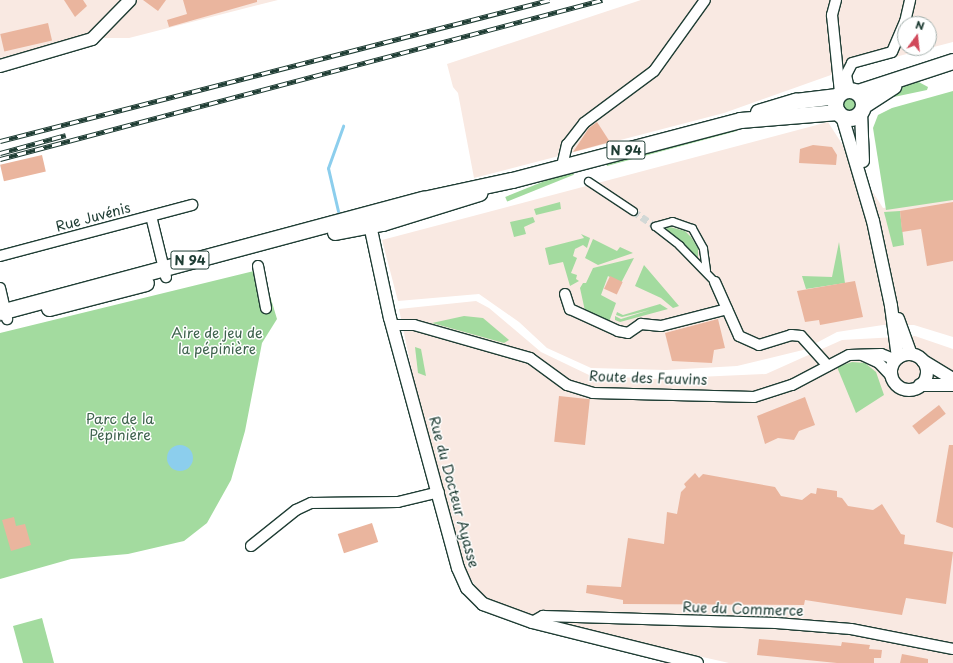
<!DOCTYPE html>
<html>
<head>
<meta charset="utf-8">
<style>
  body { margin:0 }
  #map { position:relative; width:953px; height:663px; overflow:hidden; background:#fff; font-family:"Playpen Sans",sans-serif }
  div>[style] { position:absolute }
  .built>* { inset:0; background:#f9e9e2 }
  .green>* { inset:0; background:#a3db9f; transform-origin:0 0 }
  .round { border-radius:50% }
  .water>* { inset:0; background:#8cceed }
  .stream>* { height:3px; margin:-1.5px; padding:0 1.5px; transform-origin:1.5px; border-radius:1.5px; background:#8cceed }
  .building>* { inset:0; background:#eab59e; transform-origin:0 0 }
  .pedestrian-tunnel>* { height:7px; margin-top:-3.5px; transform-origin:0; background:repeating-linear-gradient(90deg,#d2d8d6 0 7px,transparent 0 10.5px) }
  .roads { filter:drop-shadow(1px 0 #1f3d34) drop-shadow(-1px 0 #1f3d34) drop-shadow(0 1px #1f3d34) drop-shadow(0 -1px #1f3d34) }
  .pedestrian>* { height:7px; margin:-3.5px; padding:0 3.5px; transform-origin:3.5px; border-radius:3.5px; background:#fff }
  .minor>* { height:10px; margin:-5px; padding:0 5px; transform-origin:5px; border-radius:5px; background:#fff }
  .tertiary>* { height:12px; margin:-6px; padding:0 6px; transform-origin:6px; border-radius:6px; background:#fff }
  .tertiary>.ring { margin:-6px; padding:0; box-sizing:content-box; background:none; border:12px solid #fff; border-radius:50% }
  .primary>* { height:15px; margin:-7.5px; padding:0 7.5px; transform-origin:7.5px; border-radius:7.5px; background:#fff }
  .primary>.ring { margin:-7.5px; padding:0; box-sizing:content-box; background:none; border:15px solid #fff; border-radius:50% }
  .rail>* { height:4.5px; margin-top:-2.25px; transform-origin:0; background:repeating-linear-gradient(90deg,#fff 0 9px,#1f3d34 0 18px); box-sizing:border-box; border-block:1px solid #1f3d34 }
  span { translate:-50% -50%; white-space:nowrap; text-align:center; line-height:1.15; -webkit-text-stroke:3px #fff; paint-order:stroke }
  .shield-label span { padding:1px 3px; background:#fff; border:1px solid; border-radius:3px; -webkit-text-stroke-width:0 }
  .shield-label { font-size:13px; color:#1f3d34; font-weight:700 }
  .street-label { font-size:14px; color:#1f3d34 }
  .park-label { font-size:14px; color:#40644f }
  .north { position:absolute; left:897px; top:16px; width:40px; height:40px; box-sizing:border-box; background:#fff; border:1px solid #a5b1ae; border-radius:50%; rotate:15deg; font-size:11px; font-weight:700; line-height:16px; text-align:center; color:#1f3d34 }
  .north::after { content:''; display:block; margin:auto; width:14px; height:18px; background:#d1495b; clip-path:polygon(50% 0,100% 100%,50% 72%,0 100%) }
</style>
</head>
<body>
<div id="map">
  <div class="built">
    <div style="clip-path:polygon(0 0,278px 0,129px 38px,85px 38px,0 58px)"></div>
    <div style="clip-path:polygon(evenodd,641px 0,953px 0,953px 42px,845px 70px,724px 113px,474px 178px,458px 93px,453px 87px,447px 64px,641px 0,905px 24px,929px 24px,929px 48px,905px 48px,905px 24px)"></div>
    <div style="clip-path:polygon(828px 122px,883px 208px,953px 199px,953px 337px,914px 325px,883px 325px,837px 332px,803px 350px,737px 366px,666px 370px,591px 368px,547px 348px,519px 322px,479px 294px,398px 301px,382px 240px)"></div>
    <div style="clip-path:polygon(476px 301px,489px 308px,541px 352px,589px 375px,653px 379px,766px 374px,842px 340px,915px 336px,953px 349px,953px 663px,729px 663px,570px 627px,493px 602px,480px 593px,467px 573px,414px 381px,399px 309px)"></div>
  </div>
  <div class="green">
    <div style="clip-path:polygon(915px 80px,928px 87px,927px 90px,889px 98px,891px 89px)"></div>
    <div style="clip-path:polygon(953px 91px,953px 200px,886px 210px,873px 128px,878px 115px,892px 108px)"></div>
    <div class="round" style="left:840px;top:95px;width:18px;height:18px"></div>
    <div style="clip-path:polygon(728px 130px,737px 131px,607px 166px,606px 162px)"></div>
    <div style="left:572px;top:170px;width:5px;height:72px;rotate:68deg"></div>
    <div style="clip-path:polygon(560px 202px,561px 209px,536px 215px,534px 209px)"></div>
    <div style="clip-path:polygon(900px 211px,904px 245px,893px 247px,884px 212px)"></div>
    <div style="clip-path:polygon(533px 217px,535px 222px,524px 227px,526px 234px,514px 237px,510px 222px)"></div>
    <div style="clip-path:polygon(670px 227px,685px 231px,691px 237px,698px 248px,698px 260px,664px 229px)"></div>
    <div style="clip-path:polygon(581px 234px,590px 238px,587px 248px,583px 245px,575px 249px,573px 256px,577px 258px,571px 273px,577px 275px,576px 279px,579px 281px,570px 286px,563px 262px,549px 265px,545px 248px,584px 238px)"></div>
    <div style="clip-path:polygon(593px 239px,617px 251px,620px 247px,633px 253px,598px 265px,585px 258px)"></div>
    <div style="clip-path:polygon(839px 242px,845px 283px,806px 289px,802px 276px,832px 277px)"></div>
    <div style="clip-path:polygon(634px 258px,621px 283px,608px 276px,601px 295px,616px 303px,609px 322px,585px 311px,580px 288px,583px 283px,586px 283px,593px 268px)"></div>
    <div style="clip-path:polygon(644px 265px,679px 306px,673px 308px,661px 298px,635px 286px)"></div>
    <div style="clip-path:polygon(262px 269px,277px 319px,262px 343px,245px 431px,231px 480px,207px 523px,184px 541px,128px 554px,71px 559px,0 579px,0 333px)"></div>
    <div style="clip-path:polygon(660px 304px,668px 309px,620px 322px,615px 320px,615px 316px,621px 319px,650px 310px,622px 317px,616px 315px,617px 312px,623px 315px)"></div>
    <div style="clip-path:polygon(464px 316px,483px 318px,509px 340px,504px 343px,432px 323px)"></div>
    <div style="clip-path:polygon(415px 347px,421px 349px,426px 376px,418px 373px)"></div>
    <div style="clip-path:polygon(852px 362px,865px 363px,876px 372px,884px 395px,856px 413px,837px 367px)"></div>
    <div style="clip-path:polygon(42px 618px,54px 663px,23px 663px,13px 626px)"></div>
  </div>
  <div class="water">
    <div class="round" style="left:167px;top:445px;width:26px;height:26px"></div>
  </div>
  <div class="stream">
    <div style="left:338px;top:211px;width:44px;rotate:-103.1deg"></div>
    <div style="left:328px;top:168px;width:45px;rotate:-70.3deg"></div>
  </div>
  <div class="building">
    <div style="clip-path:polygon(64px 0,83px 0,87px 6px,75px 17px)"></div>
    <div style="clip-path:polygon(143px 0,166px 0,158px 11px)"></div>
    <div style="clip-path:polygon(183px 0,257px 0,257px 2px,169px 27px,167px 20px,187px 14px)"></div>
    <div style="left:48px;top:23px;width:18px;height:49px;rotate:77deg"></div>
    <div style="clip-path:polygon(597px 122px,610px 142px,573px 152px,589px 128px)"></div>
    <div style="clip-path:polygon(813px 145px,832px 147px,837px 155px,836px 165px,799px 163px,800px 149px)"></div>
    <div style="left:42px;top:155px;width:17px;height:43px;rotate:77deg"></div>
    <div style="clip-path:polygon(953px 202px,953px 261px,927px 266px,921px 229px,902px 232px,900px 211px)"></div>
    <div style="left:610px;top:276px;width:14px;height:14px;rotate:25deg"></div>
    <div style="clip-path:polygon(855px 281px,863px 317px,820px 325px,819px 320px,805px 322px,797px 291px)"></div>
    <div style="clip-path:polygon(718px 319px,725px 348px,714px 350px,712px 363px,672px 361px,665px 333px)"></div>
    <div style="left:559px;top:396px;width:31px;height:46px;rotate:6deg"></div>
    <div style="clip-path:polygon(805px 397px,815px 425px,799px 431px,794px 440px,778px 438px,765px 444px,757px 416px)"></div>
    <div style="left:939px;top:405px;width:11px;height:34px;rotate:52deg"></div>
    <div style="clip-path:polygon(949px 445px,953px 445px,953px 528px,936px 522px)"></div>
    <div style="clip-path:polygon(695px 473px,699px 478px,703px 474px,775px 487px,781px 496px,802px 500px,811px 493px,816px 494px,817px 488px,837px 491px,837px 497px,842px 498px,848px 506px,873px 510px,882px 504px,901px 534px,905px 535px,904px 544px,953px 552px,946px 604px,906px 598px,902px 615px,805px 600px,804px 605px,623px 604px,623px 600px,586px 593px,587px 585px,621px 587px,628px 538px,664px 544px,667px 512px,677px 514px,681px 492px,686px 487px,684px 484px)"></div>
    <div style="clip-path:polygon(14px 517px,16px 526px,25px 524px,31px 545px,11px 551px,2px 520px)"></div>
    <div style="left:372px;top:523px;width:20px;height:36px;rotate:72deg"></div>
    <div style="clip-path:polygon(759px 639px,841px 646px,842px 642px,870px 645px,869px 649px,882px 650px,881px 658px,874px 658px,874px 663px,837px 663px,757px 655px)"></div>
    <div style="clip-path:polygon(902px 654px,928px 659px,928px 663px,900px 663px)"></div>
  </div>
  <div class="pedestrian-tunnel">
    <div style="left:633px;top:211px;width:27px;rotate:34deg"></div>
  </div>
  <div class="roads">
    <div class="pedestrian">
      <div style="left:588px;top:181px;width:54px;rotate:33.7deg"></div>
      <div style="left:706px;top:270px;width:22px;rotate:-98deg"></div>
      <div style="left:703px;top:248px;width:23px;rotate:-119deg"></div>
      <div style="left:692px;top:228px;width:21px;rotate:-161deg"></div>
      <div style="left:672px;top:221px;width:18px;rotate:164deg"></div>
      <div style="left:655px;top:226px;width:31px;rotate:38deg"></div>
      <div style="left:679px;top:245px;width:52px;rotate:45.8deg"></div>
    </div>
    <div class="minor">
      <div style="left:836px;top:0;width:16px;rotate:105deg"></div>
      <div style="left:832px;top:15px;width:77px;rotate:84.1deg"></div>
      <div style="left:849px;top:89px;width:14px;rotate:-102deg"></div>
      <div style="left:846px;top:75px;width:13px;rotate:-63deg"></div>
      <div style="left:852px;top:63px;width:41px;rotate:-15.4deg"></div>
      <div style="left:892px;top:52px;width:33px;rotate:-67deg"></div>
      <div style="left:905px;top:22px;width:23px;rotate:-77deg"></div>
      <div style="left:562px;top:166px;width:22px;rotate:-77deg"></div>
      <div style="left:567px;top:145px;width:28px;rotate:-52deg"></div>
      <div style="left:584px;top:123px;width:87px;rotate:-36.6deg"></div>
      <div style="left:654px;top:71px;width:87px;rotate:-54.3deg"></div>
      <div style="left:151px;top:216px;width:63px;rotate:76.2deg"></div>
      <div style="left:0;top:256px;width:199px;rotate:-14.9deg"></div>
      <div style="left:258px;top:266px;width:43px;rotate:79.2deg"></div>
      <div style="left:715px;top:282px;width:59px;rotate:66deg"></div>
      <div style="left:739px;top:336px;width:22px;rotate:24deg"></div>
      <div style="left:759px;top:345px;width:34px;rotate:-17deg"></div>
      <div style="left:791px;top:335px;width:10px;rotate:6deg"></div>
      <div style="left:801px;top:336px;width:40px;rotate:48deg"></div>
      <div style="left:0;top:288px;width:32px;rotate:77deg"></div>
      <div style="left:565px;top:294px;width:16px;rotate:72deg"></div>
      <div style="left:570px;top:309px;width:53px;rotate:24.6deg"></div>
      <div style="left:618px;top:331px;width:10px;rotate:11deg"></div>
      <div style="left:628px;top:333px;width:16px;rotate:-35deg"></div>
      <div style="left:641px;top:324px;width:20px;rotate:6deg"></div>
      <div style="left:661px;top:326px;width:68px;rotate:-14.4deg"></div>
      <div style="left:392px;top:325px;width:22px"></div>
      <div style="left:414px;top:325px;width:121px;rotate:15.9deg"></div>
      <div style="left:530px;top:358px;width:46px;rotate:36.1deg"></div>
      <div style="left:567px;top:385px;width:27px;rotate:17deg"></div>
      <div style="left:593px;top:393px;width:161px;rotate:1.4deg"></div>
      <div style="left:754px;top:397px;width:40px;rotate:-18deg"></div>
      <div style="left:792px;top:385px;width:64px;rotate:-27.8deg"></div>
      <div style="left:849px;top:355px;width:32px;rotate:-2deg"></div>
      <div style="left:881px;top:354px;width:16px;rotate:22deg"></div>
      <div style="left:862px;top:355px;width:19px;rotate:25deg"></div>
      <div style="left:879px;top:363px;width:19px;rotate:47deg"></div>
      <div style="left:251px;top:546px;width:58px;rotate:-38.7deg"></div>
      <div style="left:296px;top:510px;width:17px;rotate:-25deg"></div>
      <div style="left:311px;top:503px;width:87px;rotate:-0.7deg"></div>
      <div style="left:398px;top:502px;width:42px;rotate:-13.7deg"></div>
      <div style="left:532px;top:622px;width:13px;rotate:-29deg"></div>
      <div style="left:543px;top:616px;width:233px;rotate:1.7deg"></div>
      <div style="left:776px;top:623px;width:75px;rotate:4.6deg"></div>
      <div style="left:851px;top:629px;width:104px;rotate:11.1deg"></div>
    </div>
    <div class="tertiary">
      <div style="left:0;top:66px;width:96px;rotate:-16.4deg"></div>
      <div style="left:92px;top:39px;width:54px;rotate:-45.7deg"></div>
      <div style="left:861px;top:112px;width:49px;rotate:87.7deg"></div>
      <div style="left:842px;top:116px;width:109px;rotate:73.6deg"></div>
      <div style="left:873px;top:221px;width:87px;rotate:78deg"></div>
      <div style="left:891px;top:306px;width:52px;rotate:82.3deg"></div>
      <div style="left:371px;top:216px;width:9px;rotate:96deg"></div>
      <div style="left:370px;top:225px;width:95px;rotate:77.9deg"></div>
      <div style="left:390px;top:318px;width:259px;rotate:74.8deg"></div>
      <div style="left:458px;top:568px;width:22px;rotate:66deg"></div>
      <div style="left:467px;top:588px;width:23px;rotate:45deg"></div>
      <div style="left:483px;top:604px;width:52px;rotate:20.2deg"></div>
      <div style="left:532px;top:622px;width:170px;rotate:14deg"></div>
      <div style="left:898px;top:319px;width:37px;rotate:70deg"></div>
      <div class="ring" style="left:891px;top:354px;width:24px;height:24px"></div>
      <div style="left:923px;top:361px;width:35px;rotate:31deg"></div>
      <div style="left:920px;top:385px;width:33px"></div>
    </div>
    <div class="primary">
      <div class="ring" style="left:835px;top:90px;width:13px;height:13px"></div>
      <div style="left:858px;top:92px;width:100px;rotate:-18.1deg"></div>
      <div style="left:864px;top:105px;width:35px;rotate:-33deg"></div>
      <div style="left:758px;top:112px;width:39px;rotate:-17deg"></div>
      <div style="left:795px;top:101px;width:42px;rotate:-6.8deg"></div>
      <div style="left:335px;top:232px;width:48px;rotate:-10.8deg"></div>
      <div style="left:382px;top:223px;width:102px;rotate:-17.2deg"></div>
      <div style="left:49px;top:308px;width:100px;rotate:-14.5deg"></div>
      <div style="left:0;top:312px;width:438px;rotate:-15deg"></div>
      <div style="left:423px;top:199px;width:91px;rotate:-12.1deg"></div>
      <div style="left:512px;top:180px;width:236px;rotate:-14.7deg"></div>
      <div style="left:740px;top:120px;width:98px;rotate:-4.7deg"></div>
    </div>
  </div>
  <div class="rail">
    <div style="left:0;top:141px;width:567px;rotate:-14.4deg"></div>
    <div style="left:0;top:153px;width:68px;rotate:-15.3deg"></div>
    <div style="left:0;top:159px;width:623px;rotate:-14.8deg"></div>
  </div>
  <div class="shield-label">
    <span style="left:626px;top:150px">N 94</span>
    <span style="left:190px;top:260px">N 94</span>
  </div>
  <div class="street-label">
    <span style="left:93px;top:217px;rotate:-15deg">Rue Juvénis</span>
    <span style="left:648px;top:378px;rotate:2deg">Route des Fauvins</span>
    <span style="left:454px;top:492px;rotate:75deg">Rue du Docteur Ayasse</span>
    <span style="left:743px;top:609px;rotate:2deg">Rue du Commerce</span>
  </div>
  <div class="park-label">
    <span style="left:217px;top:341px">Aire de jeu de<br>la pépinière</span>
    <span style="left:120px;top:427px">Parc de la<br>Pépinière</span>
  </div>
  <div class="north">N</div>
</div>
</body>
</html>
